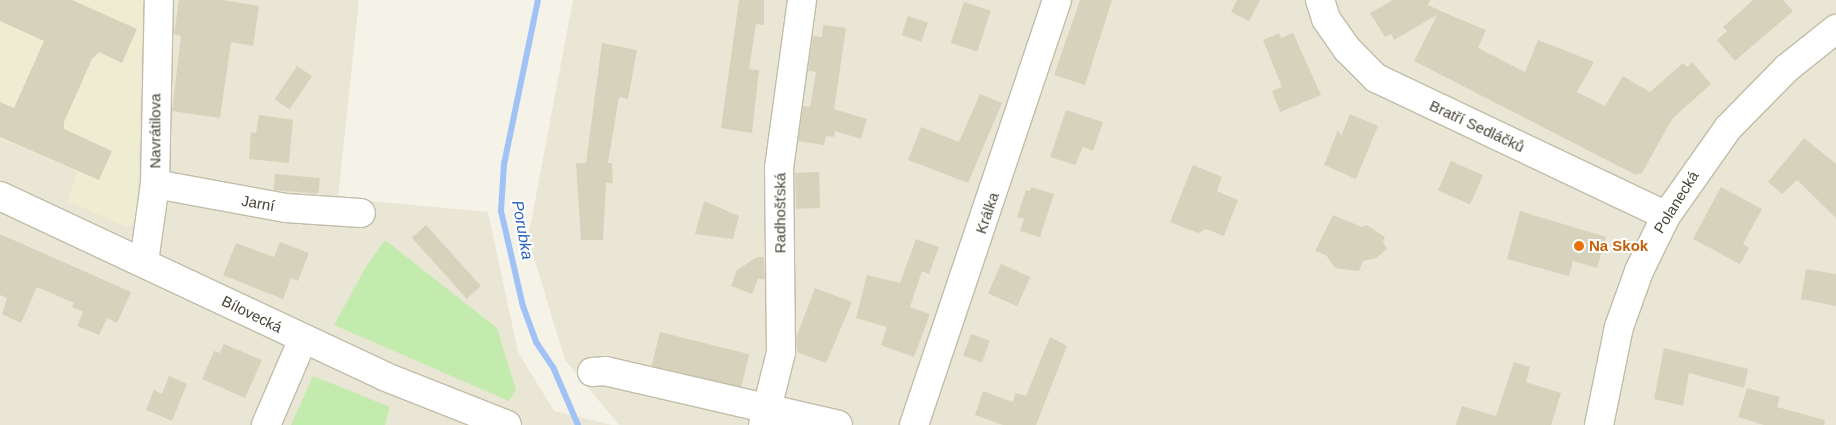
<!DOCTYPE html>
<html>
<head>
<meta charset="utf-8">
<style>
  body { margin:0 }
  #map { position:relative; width:1836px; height:425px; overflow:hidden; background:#f5f3e8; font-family:Helvetica,sans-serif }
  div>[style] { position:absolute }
  .residential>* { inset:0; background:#e9e6d5 }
  .education>* { inset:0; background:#eeecd1 }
  .green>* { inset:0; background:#c4ebae }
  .stream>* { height:6px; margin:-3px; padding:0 3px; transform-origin:3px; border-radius:3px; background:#a1c2f4 }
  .building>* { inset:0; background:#d7d2bc; transform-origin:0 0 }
  .roads { filter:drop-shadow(1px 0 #c1bda9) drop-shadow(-1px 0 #c1bda9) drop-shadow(0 1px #c1bda9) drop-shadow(0 -1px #c1bda9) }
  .minor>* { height:28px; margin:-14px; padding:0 14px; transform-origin:14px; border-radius:14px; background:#fff }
  .dots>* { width:14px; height:14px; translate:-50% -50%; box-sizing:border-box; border:2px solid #fff; border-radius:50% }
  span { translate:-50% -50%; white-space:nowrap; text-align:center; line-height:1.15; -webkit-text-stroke:4px #fff; paint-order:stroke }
  .street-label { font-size:15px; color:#484536 }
  .food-label { font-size:15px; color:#c56008; font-weight:700 }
  .left { translate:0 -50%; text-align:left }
  .water-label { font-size:16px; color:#2961bb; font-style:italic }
</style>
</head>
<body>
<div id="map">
  <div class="residential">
    <div style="clip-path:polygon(0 0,359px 0,338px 198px,488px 212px,518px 352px,554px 411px,612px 425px,385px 425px,390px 408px,291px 425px,0 425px)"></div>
    <div style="clip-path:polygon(573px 0,1836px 0,1836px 425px,619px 425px,565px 360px,528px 238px)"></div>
  </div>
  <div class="education">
    <div style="clip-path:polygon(0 0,143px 0,137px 217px,129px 228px,67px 201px,78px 171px,0 139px)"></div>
  </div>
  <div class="green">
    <div style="clip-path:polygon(385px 240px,497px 328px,516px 390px,509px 401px,334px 325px,367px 265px)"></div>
    <div style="clip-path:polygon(313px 376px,390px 407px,385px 425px,291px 425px)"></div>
  </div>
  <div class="stream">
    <div style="left:538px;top:0;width:167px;rotate:101.7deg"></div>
    <div style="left:504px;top:164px;width:47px;rotate:93.7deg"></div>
    <div style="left:501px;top:211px;width:98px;rotate:77deg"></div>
    <div style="left:523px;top:306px;width:38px;rotate:70deg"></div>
    <div style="left:536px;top:342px;width:30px;rotate:56deg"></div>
    <div style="left:553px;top:367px;width:63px;rotate:66.7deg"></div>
  </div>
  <div class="building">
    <div style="clip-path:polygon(0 0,72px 0,137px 29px,122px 63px,99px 52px,92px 59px,64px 122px,64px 129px,112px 151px,99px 180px,0 137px,0 102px,14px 108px,44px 41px,0 21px)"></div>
    <div style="clip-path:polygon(179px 0,222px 0,259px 6px,253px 46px,231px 42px,220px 118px,172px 111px,181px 36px,174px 34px)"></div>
    <div style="clip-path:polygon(739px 0,764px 0,764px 25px,756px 24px,749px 69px,759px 70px,752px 133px,721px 128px)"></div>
    <div style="clip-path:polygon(1080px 0,1112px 0,1085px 85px,1054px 75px)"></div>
    <div style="clip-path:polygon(1237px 0,1260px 0,1249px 21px,1231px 12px)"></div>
    <div style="clip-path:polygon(1393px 0,1430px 0,1428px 5px,1443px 12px,1486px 30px,1478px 48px,1525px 72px,1538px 40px,1594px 62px,1577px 92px,1605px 106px,1623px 76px,1650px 92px,1683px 63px,1687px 67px,1692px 62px,1711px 84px,1672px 119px,1642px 173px,1636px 175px,1414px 61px,1437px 15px,1394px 40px,1391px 34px,1385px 37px,1370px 13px)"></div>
    <div style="clip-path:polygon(1753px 0,1783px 0,1793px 11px,1735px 61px,1717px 40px,1727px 31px,1723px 27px)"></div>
    <div style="left:964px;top:2px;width:28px;height:43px;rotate:18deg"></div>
    <div style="left:908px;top:16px;width:21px;height:20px;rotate:19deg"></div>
    <div style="clip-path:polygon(823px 25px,846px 28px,834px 109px,867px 119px,861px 139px,835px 131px,834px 137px,826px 136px,824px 145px,798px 141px,803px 106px,810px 107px,816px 72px,808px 71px,813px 36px,822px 37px)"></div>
    <div style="clip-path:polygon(1279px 33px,1281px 38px,1293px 33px,1321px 95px,1280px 112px,1272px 91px,1282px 87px,1263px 40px)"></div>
    <div style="clip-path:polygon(602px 43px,637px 50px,628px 99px,619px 97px,608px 163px,612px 163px,613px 183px,606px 183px,603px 240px,581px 240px,576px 163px,586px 163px)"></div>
    <div style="left:297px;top:66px;width:18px;height:40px;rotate:34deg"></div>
    <div style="clip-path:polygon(980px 94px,1002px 103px,968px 183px,908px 160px,921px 127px,959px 142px)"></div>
    <div style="clip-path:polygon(1066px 110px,1103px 122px,1093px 151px,1083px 147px,1075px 165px,1050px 157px)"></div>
    <div style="clip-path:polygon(1350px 114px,1378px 126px,1356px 179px,1324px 165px,1338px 130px,1341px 136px)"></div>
    <div style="clip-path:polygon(259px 115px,293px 120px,289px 163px,249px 159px,251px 132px,256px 133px)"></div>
    <div style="clip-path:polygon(1804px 138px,1836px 164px,1836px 218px,1797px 180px,1782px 194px,1768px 182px)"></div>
    <div style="left:1451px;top:161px;width:35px;height:32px;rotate:24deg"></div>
    <div style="clip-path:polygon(1193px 165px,1222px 177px,1217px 191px,1238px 200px,1224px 236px,1206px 229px,1198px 233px,1170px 222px)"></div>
    <div style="left:819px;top:172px;width:36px;height:24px;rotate:88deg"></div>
    <div style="left:275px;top:174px;width:45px;height:16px;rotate:5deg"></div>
    <div style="clip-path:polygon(1031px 187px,1054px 194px,1040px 237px,1020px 231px,1024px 219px,1017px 217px,1026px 190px,1030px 191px)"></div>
    <div style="clip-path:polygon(1721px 187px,1762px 209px,1743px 244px,1749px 248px,1740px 264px,1693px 239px)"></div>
    <div style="clip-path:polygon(704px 201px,739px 216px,733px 239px,695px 234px)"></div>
    <div style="clip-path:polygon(1520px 211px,1606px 237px,1597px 268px,1573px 261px,1569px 276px,1507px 259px)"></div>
    <div style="clip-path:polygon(1333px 215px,1362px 227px,1367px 225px,1385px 237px,1383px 242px,1387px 249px,1376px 258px,1363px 261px,1359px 271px,1335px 268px,1326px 255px,1315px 251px)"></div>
    <div style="left:426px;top:225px;width:82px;height:19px;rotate:48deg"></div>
    <div style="clip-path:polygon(0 234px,131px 292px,117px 323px,107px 318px,99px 335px,77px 326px,83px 312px,72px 307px,74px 303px,37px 287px,21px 323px,2px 314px,7px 298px,0 295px)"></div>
    <div style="clip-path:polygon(916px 239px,939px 247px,929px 274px,922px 271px,910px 307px,930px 314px,914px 357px,881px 345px,887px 327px,856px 318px,867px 275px,900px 283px)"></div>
    <div style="clip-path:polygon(280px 242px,309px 253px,298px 281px,291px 278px,283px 299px,223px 275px,236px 243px,274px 257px)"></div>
    <div style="clip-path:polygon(757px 257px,764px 257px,765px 279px,758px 279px,752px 294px,731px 286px,737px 270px)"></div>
    <div style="left:1001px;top:264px;width:32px;height:32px;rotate:24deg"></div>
    <div style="clip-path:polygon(1806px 269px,1836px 274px,1836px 306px,1801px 299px)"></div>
    <div style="clip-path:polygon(815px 288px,852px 302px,826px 363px,797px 352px,796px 338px)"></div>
    <div style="left:660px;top:332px;width:92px;height:35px;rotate:14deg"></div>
    <div style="left:971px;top:334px;width:20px;height:23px;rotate:20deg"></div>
    <div style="clip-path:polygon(1050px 337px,1067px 346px,1036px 425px,1003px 425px,975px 415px,983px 391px,1013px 402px,1015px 393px,1026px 396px)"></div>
    <div style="clip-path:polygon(224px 344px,262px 360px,245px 398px,202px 379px,214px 351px,220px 353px)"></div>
    <div style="clip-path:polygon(1664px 348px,1748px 369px,1744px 388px,1689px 373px,1683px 406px,1654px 399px)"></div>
    <div style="clip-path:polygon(1514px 362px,1530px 367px,1526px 382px,1561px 393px,1551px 425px,1456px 425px,1462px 406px,1496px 416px)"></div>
    <div style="clip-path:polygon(169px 376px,187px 384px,172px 421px,146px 410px,154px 390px,162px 394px)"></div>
    <div style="clip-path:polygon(1747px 388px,1780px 397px,1777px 407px,1825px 420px,1824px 425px,1764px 425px,1738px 417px)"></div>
  </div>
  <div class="roads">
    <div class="minor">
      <div style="left:1320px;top:0;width:20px;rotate:72deg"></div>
      <div style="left:1326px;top:19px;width:38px;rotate:55deg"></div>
      <div style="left:1348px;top:50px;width:40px;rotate:45deg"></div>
      <div style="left:1376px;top:78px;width:321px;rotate:25.4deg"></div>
      <div style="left:155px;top:184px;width:133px;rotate:10.4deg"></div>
      <div style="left:286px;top:208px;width:75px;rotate:3.8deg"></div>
      <div style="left:0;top:196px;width:426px;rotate:25.1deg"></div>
      <div style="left:386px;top:377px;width:130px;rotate:21.6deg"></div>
      <div style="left:144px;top:262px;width:79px;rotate:-82deg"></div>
      <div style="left:155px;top:184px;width:184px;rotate:-88.8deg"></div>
      <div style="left:592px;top:372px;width:13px;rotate:-4deg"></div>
      <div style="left:605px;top:371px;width:239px;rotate:13deg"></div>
      <div style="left:266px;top:425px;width:94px;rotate:-66.7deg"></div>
      <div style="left:763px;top:425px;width:75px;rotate:-76.1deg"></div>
      <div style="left:781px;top:352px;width:184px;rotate:-90.6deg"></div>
      <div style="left:779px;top:168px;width:170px;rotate:-82.2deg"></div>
      <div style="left:914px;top:425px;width:448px;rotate:-71.4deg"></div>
      <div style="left:1599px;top:425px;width:100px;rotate:-78.5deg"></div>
      <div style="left:1619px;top:327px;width:59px;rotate:-70.3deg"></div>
      <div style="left:1639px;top:271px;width:61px;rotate:-63.9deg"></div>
      <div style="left:1666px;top:216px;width:108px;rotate:-54.8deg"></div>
      <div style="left:1728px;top:128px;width:84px;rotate:-45.5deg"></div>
      <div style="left:1787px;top:68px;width:63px;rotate:-38.5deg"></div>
    </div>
  </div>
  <div class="dots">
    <div style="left:1579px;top:246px;background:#e8710a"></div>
  </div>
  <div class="street-label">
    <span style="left:1477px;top:126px;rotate:25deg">Bratří Sedláčků</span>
    <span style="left:155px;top:131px;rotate:-90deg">Navrátilova</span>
    <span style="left:1676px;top:202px;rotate:-58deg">Polanecká</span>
    <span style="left:258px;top:203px;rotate:10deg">Jarní</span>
    <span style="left:780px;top:213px;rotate:-90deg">Radhošťská</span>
    <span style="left:987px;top:213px;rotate:-71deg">Králka</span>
    <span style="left:252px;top:314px;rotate:26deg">Bílovecká</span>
  </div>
  <div class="food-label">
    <span class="left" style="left:1589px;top:246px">Na Skok</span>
  </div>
  <div class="water-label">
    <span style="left:522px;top:230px;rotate:80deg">Porubka</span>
  </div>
</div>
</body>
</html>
